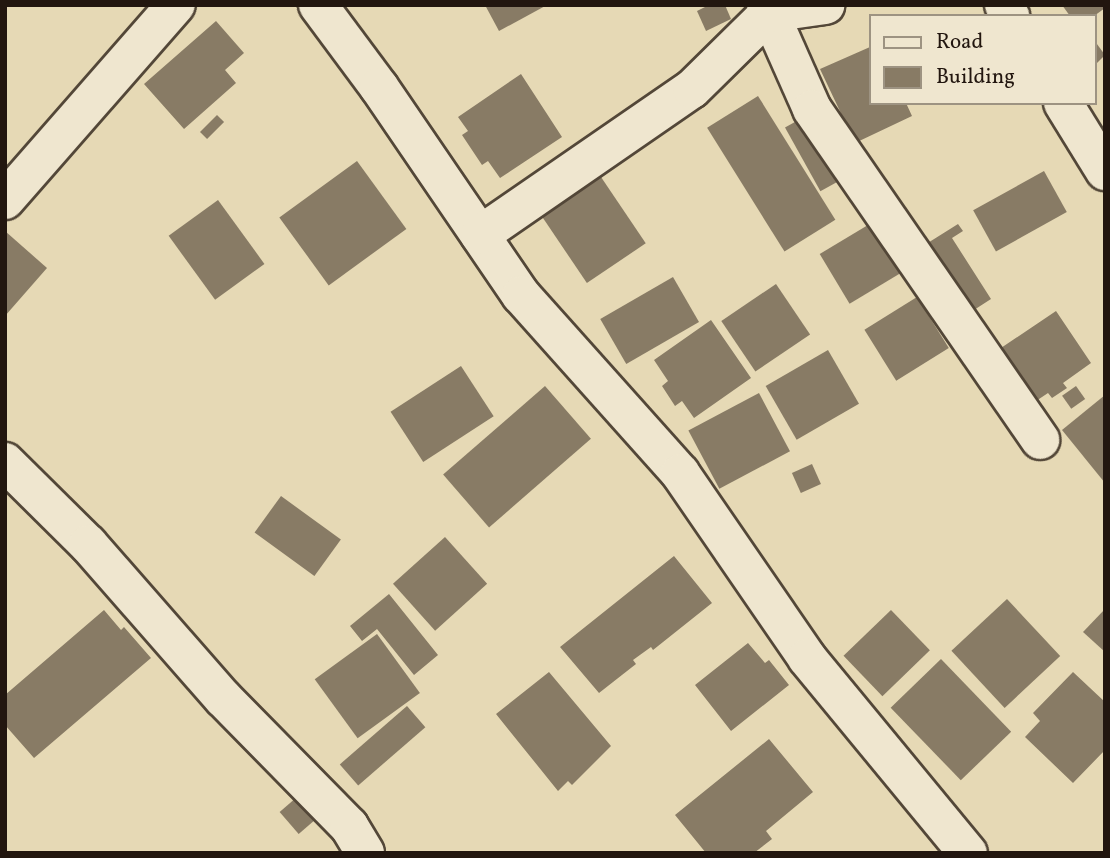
<!DOCTYPE html>
<html>
<head>
<meta charset="utf-8">
<style>
  body { margin:0 }
  #map { position:relative; width:1110px; height:858px; overflow:hidden; background:#e6d9b5; font-family:Vollkorn,serif }
  div>[style] { position:absolute }
  .building>* { inset:0; background:#887b65; transform-origin:0 0 }
  .roads { filter:drop-shadow(2px 0 #534738) drop-shadow(-2px 0 #534738) drop-shadow(0 2px #534738) drop-shadow(0 -2px #534738) }
  .minor>* { height:38px; margin:-19px; padding:0 19px; transform-origin:19px; border-radius:19px; background:#efe6cf }
  span { translate:-50% -50%; white-space:nowrap; text-align:center; line-height:1.15; -webkit-text-stroke:6px #efe6cf; paint-order:stroke }
  .frame { position:absolute; inset:0; border:7px solid #22160f; pointer-events:none }
  .legend { position:absolute; left:869px; top:14px; width:228px; height:91px; box-sizing:border-box; background:#efe6cf; border:2px solid #9d9382; margin:0; padding:9px 12px; list-style:none; font-size:21px; color:#22160f }
  .legend li { display:flex; align-items:center; gap:14px; height:35px }
  .legend b { width:35px; border:2px solid #9d9382 }
</style>
</head>
<body>
<div id="map">
  <div class="building">
    <div style="clip-path:polygon(485px 5px,547px 5px,499px 31px)"></div>
    <div style="clip-path:polygon(709px 5px,725px 5px,731px 19px,706px 31px,697px 11px)"></div>
    <div style="clip-path:polygon(1062px 5px,1105px 5px,1105px 8px,1094px 16px,1070px 16px)"></div>
    <div style="clip-path:polygon(216px 21px,244px 53px,225px 70px,236px 83px,184px 129px,144px 84px)"></div>
    <div style="clip-path:polygon(1094px 40px,1105px 55px,1094px 66px)"></div>
    <div style="clip-path:polygon(870px 47px,870px 103px,906px 103px,912px 116px,855px 143px,820px 69px)"></div>
    <div style="clip-path:polygon(521px 74px,562px 137px,500px 178px,488px 161px,482px 165px,462px 135px,468px 131px,458px 117px)"></div>
    <div style="left:758px;top:96px;width:146px;height:60px;rotate:58deg"></div>
    <div style="left:813px;top:112px;width:73px;height:32px;rotate:61deg"></div>
    <div style="left:217px;top:115px;width:10px;height:24px;rotate:45deg"></div>
    <div style="left:357px;top:161px;width:84px;height:96px;rotate:54deg"></div>
    <div style="left:1044px;top:171px;width:47px;height:81px;rotate:61deg"></div>
    <div style="left:601px;top:177px;width:80px;height:71px;rotate:56deg"></div>
    <div style="left:218px;top:200px;width:79px;height:61px;rotate:54deg"></div>
    <div style="left:878px;top:219px;width:58px;height:68px;rotate:59deg"></div>
    <div style="clip-path:polygon(958px 224px,963px 231px,952px 238px,991px 299px,960px 319px,915px 251px)"></div>
    <div style="clip-path:polygon(5px 231px,47px 268px,5px 316px)"></div>
    <div style="left:673px;top:277px;width:52px;height:84px;rotate:60deg"></div>
    <div style="left:776px;top:284px;width:61px;height:66px;rotate:56deg"></div>
    <div style="left:917px;top:297px;width:60px;height:62px;rotate:58deg"></div>
    <div style="clip-path:polygon(1056px 311px,1091px 363px,1063px 383px,1067px 388px,1052px 398px,1048px 393px,1033px 403px,998px 350px)"></div>
    <div style="clip-path:polygon(711px 320px,751px 378px,694px 418px,682px 401px,675px 406px,662px 386px,668px 381px,654px 360px)"></div>
    <div style="left:828px;top:350px;width:62px;height:72px;rotate:60deg"></div>
    <div style="left:461px;top:366px;width:60px;height:84px;rotate:57deg"></div>
    <div style="left:545px;top:386px;width:70px;height:135px;rotate:49deg"></div>
    <div style="left:1076px;top:386px;width:16px;height:17px;rotate:55deg"></div>
    <div style="left:759px;top:393px;width:66px;height:80px;rotate:62deg"></div>
    <div style="clip-path:polygon(1105px 395px,1105px 483px,1062px 430px)"></div>
    <div style="left:812px;top:464px;width:22px;height:22px;rotate:66deg"></div>
    <div style="left:281px;top:496px;width:74px;height:45px;rotate:36deg"></div>
    <div style="left:445px;top:537px;width:63px;height:70px;rotate:48deg"></div>
    <div style="clip-path:polygon(674px 556px,712px 603px,653px 650px,651px 647px,633px 660px,636px 664px,599px 693px,560px 647px)"></div>
    <div style="clip-path:polygon(389px 594px,438px 655px,414px 675px,377px 629px,362px 641px,350px 626px)"></div>
    <div style="left:1007px;top:599px;width:78px;height:76px;rotate:47deg"></div>
    <div style="clip-path:polygon(1105px 609px,1105px 652px,1083px 632px)"></div>
    <div style="clip-path:polygon(104px 610px,121px 630px,124px 627px,151px 658px,34px 758px,5px 725px,5px 695px)"></div>
    <div style="left:891px;top:610px;width:56px;height:66px;rotate:46deg"></div>
    <div style="left:377px;top:634px;width:73px;height:77px;rotate:54deg"></div>
    <div style="clip-path:polygon(748px 643px,765px 663px,769px 660px,789px 685px,731px 731px,695px 685px)"></div>
    <div style="left:941px;top:659px;width:101px;height:70px;rotate:46deg"></div>
    <div style="clip-path:polygon(549px 672px,611px 746px,572px 785px,568px 781px,558px 791px,496px 714px)"></div>
    <div style="clip-path:polygon(1073px 672px,1105px 702px,1105px 750px,1073px 783px,1025px 737px,1040px 721px,1033px 713px)"></div>
    <div style="left:407px;top:706px;width:28px;height:89px;rotate:49deg"></div>
    <div style="clip-path:polygon(769px 739px,813px 792px,766px 831px,772px 839px,754px 853px,706px 853px,675px 815px)"></div>
    <div style="left:297px;top:797px;width:29px;height:23px;rotate:49deg"></div>
  </div>
  <div class="roads">
    <div class="minor">
      <div style="left:318px;top:5px;width:102px;rotate:53.4deg"></div>
      <div style="left:379px;top:87px;width:252px;rotate:55.7deg"></div>
      <div style="left:521px;top:295px;width:239px;rotate:48.2deg"></div>
      <div style="left:680px;top:473px;width:224px;rotate:55.5deg"></div>
      <div style="left:807px;top:658px;width:253px;rotate:50.5deg"></div>
      <div style="left:766px;top:5px;width:114px;rotate:66.1deg"></div>
      <div style="left:812px;top:109px;width:402px;rotate:55.4deg"></div>
      <div style="left:1004px;top:5px;width:13px;rotate:61deg"></div>
      <div style="left:1063px;top:103px;width:80px;rotate:58.3deg"></div>
      <div style="left:5px;top:200px;width:259px;rotate:-48.8deg"></div>
      <div style="left:480px;top:235px;width:257px;rotate:-34.6deg"></div>
      <div style="left:692px;top:89px;width:108px;rotate:-44.6deg"></div>
      <div style="left:769px;top:13px;width:57px;rotate:-8.1deg"></div>
      <div style="left:5px;top:462px;width:117px;rotate:44.7deg"></div>
      <div style="left:88px;top:544px;width:205px;rotate:48.8deg"></div>
      <div style="left:223px;top:698px;width:180px;rotate:45.5deg"></div>
      <div style="left:349px;top:826px;width:31px;rotate:59deg"></div>
    </div>
  </div>
  <div class="frame"></div>
  <ul class="legend">
  <li><b style="height:9px;background:#efe6cf"></b>Road</li>
  <li><b style="height:19px;background:#887b65"></b>Building</li>
  </ul>
</div>
</body>
</html>
